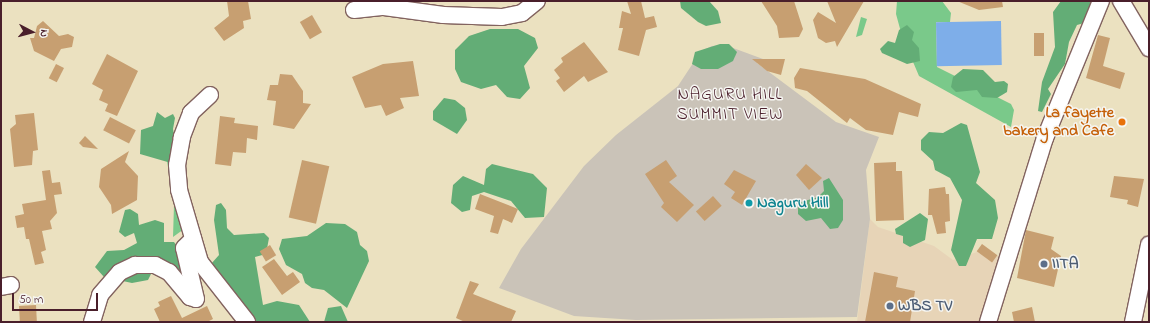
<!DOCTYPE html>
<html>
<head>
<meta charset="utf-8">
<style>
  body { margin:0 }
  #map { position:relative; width:1150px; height:323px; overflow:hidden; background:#ebe1c0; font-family:"Indie Flower",sans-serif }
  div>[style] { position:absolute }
  .built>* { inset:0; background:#e7d4b7 }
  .industrial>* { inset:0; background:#cac3b8 }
  .green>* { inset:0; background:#7ac98a }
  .forest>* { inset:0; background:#63ad76 }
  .water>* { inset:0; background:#7eaee9; transform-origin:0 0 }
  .building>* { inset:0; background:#c79f71; transform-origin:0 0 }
  .roads { filter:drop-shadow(1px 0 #82635f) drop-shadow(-1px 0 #82635f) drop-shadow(0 1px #82635f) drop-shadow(0 -1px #82635f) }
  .minor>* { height:16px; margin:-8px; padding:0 8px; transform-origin:8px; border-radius:8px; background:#fff }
  .dots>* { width:11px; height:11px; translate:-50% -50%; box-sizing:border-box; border:2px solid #f6f6f2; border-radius:50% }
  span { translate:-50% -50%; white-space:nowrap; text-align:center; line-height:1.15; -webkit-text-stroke:3px #f6f6f2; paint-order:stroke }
  .food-label { font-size:16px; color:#c56008; font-weight:700 }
  .right { translate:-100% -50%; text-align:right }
  .culture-label { font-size:16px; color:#0d838f; font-weight:700 }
  .left { translate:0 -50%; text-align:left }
  .service-label { font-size:16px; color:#4e5e75; font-weight:700 }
  .neighbourhood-label { font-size:17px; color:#4a1f2b; letter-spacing:1px }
  .frame { position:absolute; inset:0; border:2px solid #4a1f2b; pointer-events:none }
  .north { position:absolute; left:12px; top:12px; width:40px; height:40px; -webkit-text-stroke:3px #f6f6f2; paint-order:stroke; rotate:96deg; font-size:11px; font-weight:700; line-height:16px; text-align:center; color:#4a1f2b }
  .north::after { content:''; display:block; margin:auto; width:14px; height:18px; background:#4a1f2b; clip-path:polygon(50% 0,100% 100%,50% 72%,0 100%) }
  .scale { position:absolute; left:12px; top:293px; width:86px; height:18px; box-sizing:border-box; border:2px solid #4a1f2b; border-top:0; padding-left:5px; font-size:12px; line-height:14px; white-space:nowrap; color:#4a1f2b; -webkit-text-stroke:3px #f6f6f2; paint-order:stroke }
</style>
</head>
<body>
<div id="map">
  <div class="built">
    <div style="clip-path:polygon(870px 219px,878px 227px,934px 246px,953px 260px,977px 252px,982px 244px,1002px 259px,980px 322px,857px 322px)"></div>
  </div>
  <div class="industrial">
    <div style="clip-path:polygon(725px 45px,763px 59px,757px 63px,836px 122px,879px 137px,866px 170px,870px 219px,857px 317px,636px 320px,574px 316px,499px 288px,521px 249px,584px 166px,616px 135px,678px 86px,701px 51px,712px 46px)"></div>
  </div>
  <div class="green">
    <div style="clip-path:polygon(897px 1px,942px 1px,951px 13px,950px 22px,936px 22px,937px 67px,1011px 104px,1014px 110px,1011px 127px,919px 76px,902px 36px,896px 14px)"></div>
    <div style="clip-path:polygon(861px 17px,867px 19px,862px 35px,856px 37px)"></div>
    <div style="clip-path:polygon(174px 132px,184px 229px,173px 237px,174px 205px,167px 161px)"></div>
  </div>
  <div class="forest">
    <div style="clip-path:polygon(680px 1px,709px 1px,718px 11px,721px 23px,706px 26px,698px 22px,681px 8px)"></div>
    <div style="clip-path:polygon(1061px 1px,1090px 1px,1093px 11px,1084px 23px,1077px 25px,1069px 42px,1065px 64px,1048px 89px,1051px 94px,1042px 112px,1038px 111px,1042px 82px,1055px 47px,1053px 12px)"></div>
    <div style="clip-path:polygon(907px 25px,914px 32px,912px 40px,919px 48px,920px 61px,907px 64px,882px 53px,880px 49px,888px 41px,895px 43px,899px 30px)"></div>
    <div style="clip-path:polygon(490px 29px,518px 29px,535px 38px,538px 48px,524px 66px,530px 88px,520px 99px,507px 97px,496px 85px,481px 89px,461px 82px,455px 69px,455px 50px,469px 36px)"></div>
    <div style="clip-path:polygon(720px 44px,729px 44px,737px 52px,733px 61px,718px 69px,701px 69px,692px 64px,695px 52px)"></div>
    <div style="clip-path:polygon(963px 69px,983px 70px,995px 82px,1004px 81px,1008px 84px,1007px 92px,997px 98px,982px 97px,977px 90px,956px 92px,951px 87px,953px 77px)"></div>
    <div style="clip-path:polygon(444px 98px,455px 100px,465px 108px,467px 120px,457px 134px,433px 120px,433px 111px)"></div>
    <div style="clip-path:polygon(157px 112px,165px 118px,173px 114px,175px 118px,173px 129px,176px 145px,171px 163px,140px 154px,141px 130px,153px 126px)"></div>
    <div style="clip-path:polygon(961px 123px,967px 125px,980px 172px,976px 183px,995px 200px,998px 218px,992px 239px,977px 239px,966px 266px,959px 266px,951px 250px,962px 200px,950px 178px,935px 170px,933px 161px,921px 150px,921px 140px,929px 132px,943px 133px)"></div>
    <div style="clip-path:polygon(492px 164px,533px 174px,547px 188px,544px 217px,525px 218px,511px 201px,484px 192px,472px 196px,470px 210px,462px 212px,451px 203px,453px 185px,463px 176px,484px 185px,486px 169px)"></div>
    <div style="clip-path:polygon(829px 178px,843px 200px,843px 220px,838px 228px,830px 229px,821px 218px,806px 221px,798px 214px,798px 203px,818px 197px,824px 191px,823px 181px)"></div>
    <div style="clip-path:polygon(221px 203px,226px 210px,227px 228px,234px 235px,264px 233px,269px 238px,266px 254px,255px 257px,263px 305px,277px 301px,299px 305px,310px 322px,252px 322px,246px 316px,248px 309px,238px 302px,211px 264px,219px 255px,214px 220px,216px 205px)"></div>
    <div style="clip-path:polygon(130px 209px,138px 214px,139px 225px,155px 220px,164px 223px,164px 242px,174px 242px,190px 265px,181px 272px,172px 271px,162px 259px,152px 258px,146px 269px,151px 274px,148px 280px,132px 283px,104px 277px,95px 267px,107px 251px,124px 250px,137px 243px,134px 233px,125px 237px,119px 232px,125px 210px)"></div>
    <div style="clip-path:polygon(920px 213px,928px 219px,925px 240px,910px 247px,903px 243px,903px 236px,896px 234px,895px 229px)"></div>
    <div style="clip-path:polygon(326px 223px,345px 224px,357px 232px,360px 245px,367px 251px,369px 261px,347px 308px,324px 290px,312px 288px,305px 283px,302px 274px,286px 265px,279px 249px,282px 239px,307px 236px)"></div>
    <div style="clip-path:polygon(341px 306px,348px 322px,324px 322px,328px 308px)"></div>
  </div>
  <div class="water">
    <div style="left:1001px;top:21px;width:44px;height:65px;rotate:89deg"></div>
  </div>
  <div class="building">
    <div style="clip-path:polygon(227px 1px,248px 1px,251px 19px,243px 21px,244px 28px,224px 41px,214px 28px,229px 16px)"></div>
    <div style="clip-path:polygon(627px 1px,641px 1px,645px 18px,654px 16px,657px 27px,646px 30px,639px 56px,618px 50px,623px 28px,619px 28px,622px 11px,631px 14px)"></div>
    <div style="clip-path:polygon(761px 1px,794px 1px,803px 29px,799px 37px,779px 38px,777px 26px)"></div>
    <div style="clip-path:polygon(827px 1px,864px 1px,837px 47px,835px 41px,826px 43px,818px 38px,813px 20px,818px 12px,836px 23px)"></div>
    <div style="clip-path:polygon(957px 1px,1002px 1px,1003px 7px,979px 10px)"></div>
    <div style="left:312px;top:15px;width:20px;height:14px;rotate:60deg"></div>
    <div style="clip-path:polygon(43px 21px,59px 36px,68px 34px,74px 37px,72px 47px,61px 49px,54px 61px,34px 51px,30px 38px,34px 38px,37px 26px)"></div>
    <div style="left:1034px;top:33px;width:10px;height:23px"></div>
    <div style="clip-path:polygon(1098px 35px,1110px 38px,1103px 66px,1125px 73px,1120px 89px,1086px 78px)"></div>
    <div style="clip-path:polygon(584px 42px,608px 72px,588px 82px,584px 76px,564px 92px,556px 81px,560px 78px,554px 70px,563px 62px,561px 58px)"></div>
    <div style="clip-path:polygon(107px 54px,138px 71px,117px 116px,105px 111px,108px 104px,99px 100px,103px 90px,92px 84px)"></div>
    <div style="clip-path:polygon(752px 59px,785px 59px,781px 75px,767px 71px)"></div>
    <div style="clip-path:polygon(413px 61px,419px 96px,400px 98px,404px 108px,386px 116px,381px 105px,365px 108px,352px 77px,383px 64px)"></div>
    <div style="left:56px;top:64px;width:9px;height:16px;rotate:27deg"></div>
    <div style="clip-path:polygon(800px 68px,865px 79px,921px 104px,918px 117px,899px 112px,893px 135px,866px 130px,850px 118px,847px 123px,807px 91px,795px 88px,794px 78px)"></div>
    <div style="clip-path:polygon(280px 74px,292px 75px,303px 91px,303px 103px,311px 104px,294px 129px,273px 125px,276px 101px,267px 100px,270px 85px,278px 85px)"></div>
    <div style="clip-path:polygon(34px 113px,38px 150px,33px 151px,32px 165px,14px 167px,10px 129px,16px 124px,15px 115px)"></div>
    <div style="clip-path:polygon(220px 116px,235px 118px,234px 123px,258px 126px,257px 140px,247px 138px,246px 153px,233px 152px,231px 166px,215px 164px)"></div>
    <div style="left:110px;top:117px;width:29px;height:15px;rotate:27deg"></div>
    <div style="clip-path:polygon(85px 136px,98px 149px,83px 147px,79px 143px)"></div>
    <div style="clip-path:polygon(129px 151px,125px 162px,138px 176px,137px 200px,112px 214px,111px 205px,99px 187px,101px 169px)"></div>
    <div style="left:302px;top:160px;width:28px;height:59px;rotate:13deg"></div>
    <div style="clip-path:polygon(666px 160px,677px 176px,669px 182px,694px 205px,677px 222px,661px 207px,664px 203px,645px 174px)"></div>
    <div style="clip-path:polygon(896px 162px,896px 171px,902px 171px,904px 220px,876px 221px,874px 163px)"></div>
    <div style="clip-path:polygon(806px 164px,822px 178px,809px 190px,796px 175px)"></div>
    <div style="clip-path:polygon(50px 170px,52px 183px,60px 182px,62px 194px,54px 195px,57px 213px,50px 221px,52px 229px,42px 231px,46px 250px,41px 252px,44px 263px,35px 265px,29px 239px,26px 239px,24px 227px,17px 228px,15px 216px,24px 214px,22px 204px,46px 200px,42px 171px)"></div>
    <div style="clip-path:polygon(734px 170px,756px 181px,742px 205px,731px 198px,735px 192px,724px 184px)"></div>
    <div style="clip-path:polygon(1114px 176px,1144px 179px,1138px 207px,1127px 204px,1128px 200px,1110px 197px)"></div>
    <div style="clip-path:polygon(945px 187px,946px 194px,949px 194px,950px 221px,945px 222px,946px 233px,937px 234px,932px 215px,928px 215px,929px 189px)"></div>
    <div style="clip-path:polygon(480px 194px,518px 209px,512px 223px,503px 219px,498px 234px,490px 232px,494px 216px,475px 209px)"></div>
    <div style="left:713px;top:196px;width:13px;height:23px;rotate:48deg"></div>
    <div style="clip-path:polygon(1026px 230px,1054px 237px,1051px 249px,1061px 256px,1054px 287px,1017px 278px)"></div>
    <div style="left:982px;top:244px;width:19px;height:9px;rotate:36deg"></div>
    <div style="left:270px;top:245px;width:12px;height:12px;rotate:59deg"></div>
    <div style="clip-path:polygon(274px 259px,287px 276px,293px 272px,300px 282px,282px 295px,262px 267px)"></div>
    <div style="clip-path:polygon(874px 272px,898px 277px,896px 287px,915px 291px,910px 322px,865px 322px)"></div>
    <div style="clip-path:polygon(470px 281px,479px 284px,473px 294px,516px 311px,511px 322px,465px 322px,456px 318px)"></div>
    <div style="clip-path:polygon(171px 296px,182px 318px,207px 306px,213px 319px,207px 322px,160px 322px,154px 309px,160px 306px,158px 302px)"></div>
    <div style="left:36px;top:305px;width:17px;height:17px;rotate:87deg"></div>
    <div style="clip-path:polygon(1032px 307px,1035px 322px,1014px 322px,1012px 312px)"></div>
  </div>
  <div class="roads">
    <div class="minor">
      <div style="left:1121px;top:1px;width:55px;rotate:59.2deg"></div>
      <div style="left:354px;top:10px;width:30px;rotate:-6deg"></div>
      <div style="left:384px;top:7px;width:60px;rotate:7.7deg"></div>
      <div style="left:443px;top:15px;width:59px;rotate:1.9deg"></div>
      <div style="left:502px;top:17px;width:20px;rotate:-11deg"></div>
      <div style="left:522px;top:13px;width:19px;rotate:-39deg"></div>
      <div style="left:210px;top:95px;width:26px;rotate:137deg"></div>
      <div style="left:191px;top:113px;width:26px;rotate:111deg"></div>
      <div style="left:182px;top:137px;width:28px;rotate:100deg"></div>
      <div style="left:177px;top:165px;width:25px;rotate:85deg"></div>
      <div style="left:179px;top:190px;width:75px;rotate:73.7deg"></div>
      <div style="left:200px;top:262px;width:76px;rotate:51.9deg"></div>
      <div style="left:1px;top:287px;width:10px;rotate:-11deg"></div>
      <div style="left:92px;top:322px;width:28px;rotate:-73deg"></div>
      <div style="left:100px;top:295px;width:30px;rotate:-49deg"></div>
      <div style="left:120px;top:272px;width:17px;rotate:-25deg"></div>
      <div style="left:135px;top:265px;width:20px"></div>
      <div style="left:155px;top:265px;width:16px;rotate:27deg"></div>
      <div style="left:169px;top:272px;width:33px;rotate:50deg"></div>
      <div style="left:190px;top:297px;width:6px;rotate:18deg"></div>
      <div style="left:196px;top:299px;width:52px;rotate:-103.2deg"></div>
      <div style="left:184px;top:248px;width:13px;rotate:-45deg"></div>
      <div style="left:988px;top:322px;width:193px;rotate:-72.8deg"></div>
      <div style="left:1045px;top:138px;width:148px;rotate:-67.8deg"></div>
      <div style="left:1133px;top:322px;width:79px;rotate:-78.3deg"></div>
    </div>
  </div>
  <div class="dots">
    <div style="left:1122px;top:122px;background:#e8710a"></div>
    <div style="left:749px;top:203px;background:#0f9aa8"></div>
    <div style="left:1044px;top:264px;background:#5c6f8a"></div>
    <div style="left:890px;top:306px;background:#5c6f8a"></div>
  </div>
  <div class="food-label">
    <span class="right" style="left:1114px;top:122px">La fayette<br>bakery and Cafe</span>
  </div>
  <div class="culture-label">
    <span class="left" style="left:757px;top:203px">Naguru Hill</span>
  </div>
  <div class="service-label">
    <span class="left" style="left:1052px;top:264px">IITA</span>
    <span class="left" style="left:898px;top:306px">WBS TV</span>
  </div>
  <div class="neighbourhood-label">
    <span style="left:730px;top:105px">NAGURU HILL<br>SUMMIT VIEW</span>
  </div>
  <div class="frame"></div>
  <div class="north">N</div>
  <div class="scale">50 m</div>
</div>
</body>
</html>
